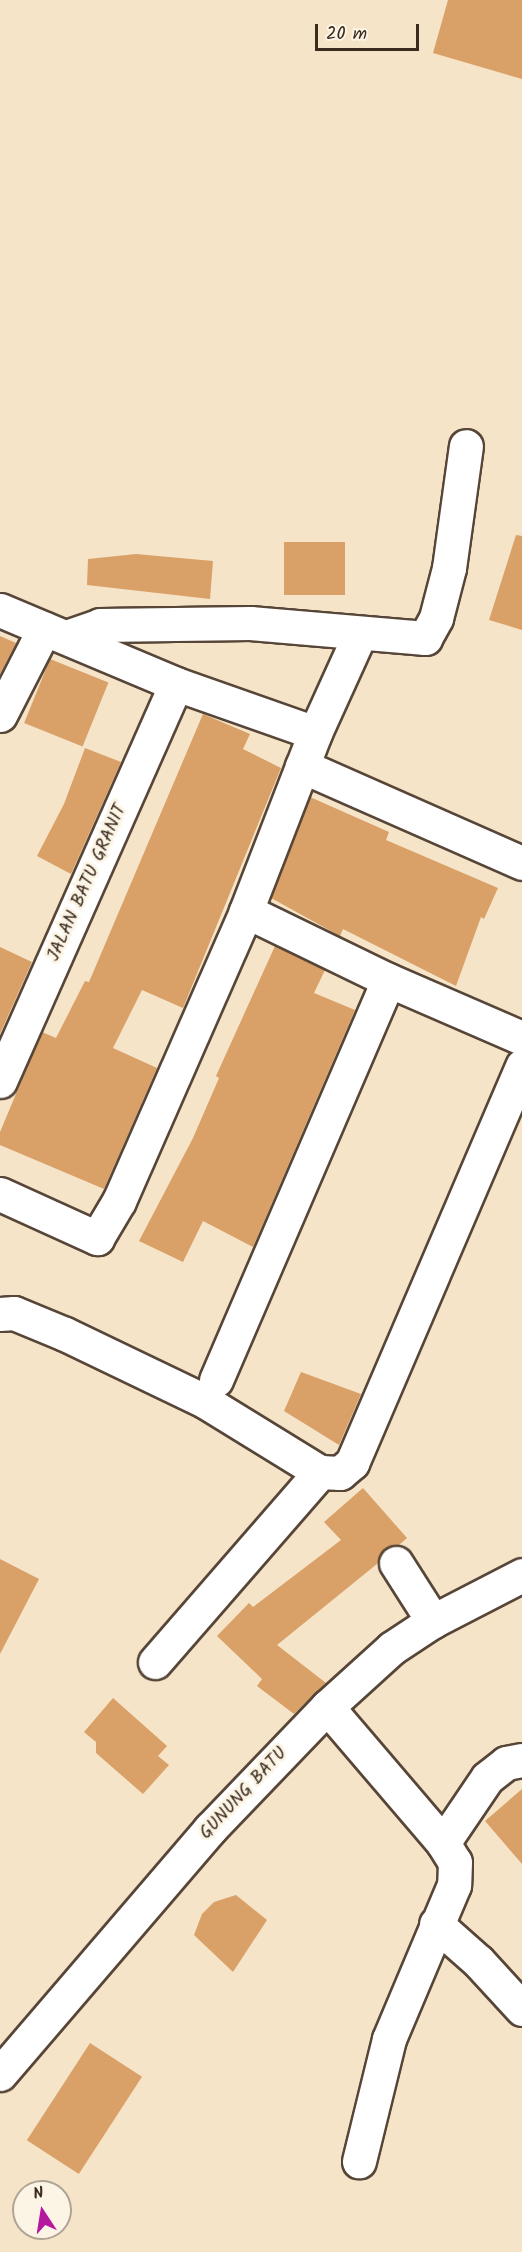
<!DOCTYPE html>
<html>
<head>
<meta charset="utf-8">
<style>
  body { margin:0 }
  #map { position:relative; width:522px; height:2252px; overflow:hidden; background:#f6e4c9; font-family:Kalam,sans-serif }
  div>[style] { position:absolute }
  .building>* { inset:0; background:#d9a067; transform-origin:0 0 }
  .roads { filter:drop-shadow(2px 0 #574638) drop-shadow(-2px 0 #574638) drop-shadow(0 2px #574638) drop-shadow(0 -2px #574638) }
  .minor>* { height:33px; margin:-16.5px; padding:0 16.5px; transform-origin:16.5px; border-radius:16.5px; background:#fff }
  span { translate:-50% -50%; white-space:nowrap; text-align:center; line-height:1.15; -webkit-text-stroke:6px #fcf5e5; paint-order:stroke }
  .street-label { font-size:18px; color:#3b2a1e }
  .north { position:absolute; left:12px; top:2180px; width:60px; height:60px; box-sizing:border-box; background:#fcf5e5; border:2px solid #afa495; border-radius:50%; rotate:348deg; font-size:16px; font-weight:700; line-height:24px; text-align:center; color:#3b2a1e }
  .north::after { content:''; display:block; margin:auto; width:21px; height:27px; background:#b5179e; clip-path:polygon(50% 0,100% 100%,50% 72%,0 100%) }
  .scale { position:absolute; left:315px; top:24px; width:104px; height:27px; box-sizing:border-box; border:3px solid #3b2a1e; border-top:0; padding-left:8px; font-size:18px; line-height:21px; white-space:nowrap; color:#3b2a1e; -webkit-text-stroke:4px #fcf5e5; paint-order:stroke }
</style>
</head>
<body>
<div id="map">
  <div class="building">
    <div style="clip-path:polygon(448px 0,522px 0,522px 79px,433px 53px)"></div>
    <div style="clip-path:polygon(516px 535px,522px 536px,522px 630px,489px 620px)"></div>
    <div style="left:284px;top:542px;width:61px;height:53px"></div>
    <div style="clip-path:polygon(136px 554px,213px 561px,210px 599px,87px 585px,88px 559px)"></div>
    <div style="clip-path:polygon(0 636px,16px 643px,0 674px)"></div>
    <div style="left:50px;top:659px;width:63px;height:69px;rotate:22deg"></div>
    <div style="clip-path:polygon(203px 714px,250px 734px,243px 749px,281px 768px,183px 1008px,142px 990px,113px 1048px,157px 1068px,104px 1189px,0 1145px,0 1132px,42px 1032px,56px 1038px,85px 981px,89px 982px)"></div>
    <div style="clip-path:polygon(85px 748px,121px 762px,71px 874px,37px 856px,64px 804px)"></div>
    <div style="clip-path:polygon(310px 797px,389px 832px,386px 840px,498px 888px,484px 919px,481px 917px,456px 986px,343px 929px,340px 936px,271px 898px)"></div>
    <div style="clip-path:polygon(275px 946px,325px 970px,314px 993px,355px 1010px,253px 1247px,203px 1221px,183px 1262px,139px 1241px,193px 1138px,219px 1078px,216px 1076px)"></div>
    <div style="clip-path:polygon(0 947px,32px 962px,0 1034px)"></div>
    <div style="clip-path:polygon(301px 1372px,361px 1394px,339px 1445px,284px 1411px)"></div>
    <div style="clip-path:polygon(363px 1488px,407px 1538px,399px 1545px,385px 1548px,377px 1564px,277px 1645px,326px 1683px,294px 1714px,257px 1686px,262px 1679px,217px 1636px,249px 1603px,253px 1607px,341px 1540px,324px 1522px)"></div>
    <div style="clip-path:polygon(0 1559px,39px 1579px,0 1654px)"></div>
    <div style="clip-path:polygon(113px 1698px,167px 1746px,158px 1756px,169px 1765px,143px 1794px,96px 1753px,96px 1742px,84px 1732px)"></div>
    <div style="clip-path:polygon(522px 1789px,522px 1864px,485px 1821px)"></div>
    <div style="clip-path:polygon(236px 1895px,267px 1920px,233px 1972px,194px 1935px,202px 1914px,214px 1902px)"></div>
    <div style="left:90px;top:2043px;width:62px;height:116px;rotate:33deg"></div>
  </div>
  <div class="roads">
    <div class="minor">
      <div style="left:0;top:610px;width:191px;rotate:22.8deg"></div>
      <div style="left:176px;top:684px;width:147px;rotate:19.4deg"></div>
      <div style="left:66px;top:637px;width:36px;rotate:-19deg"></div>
      <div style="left:100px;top:625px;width:150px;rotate:-0.8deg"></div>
      <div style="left:250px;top:623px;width:176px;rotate:4.9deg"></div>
      <div style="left:425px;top:638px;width:23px;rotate:-61deg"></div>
      <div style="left:436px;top:618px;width:52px;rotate:-75.4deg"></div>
      <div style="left:449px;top:568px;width:123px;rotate:-82.1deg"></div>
      <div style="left:0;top:715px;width:97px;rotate:-62.9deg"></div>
      <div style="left:302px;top:766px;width:240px;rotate:23.8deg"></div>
      <div style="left:246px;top:911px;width:158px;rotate:25.9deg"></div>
      <div style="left:388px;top:980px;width:146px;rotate:23.4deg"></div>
      <div style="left:0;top:1081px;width:434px;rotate:-66.1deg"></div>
      <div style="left:0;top:1194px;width:107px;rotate:24.4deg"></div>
      <div style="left:97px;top:1238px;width:43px;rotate:-59.3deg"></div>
      <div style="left:119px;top:1201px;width:317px;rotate:-66.3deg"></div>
      <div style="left:246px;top:911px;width:191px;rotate:-68.8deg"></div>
      <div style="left:315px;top:733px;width:109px;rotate:-65.6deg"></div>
      <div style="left:0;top:1314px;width:14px;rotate:-4deg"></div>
      <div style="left:14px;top:1313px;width:55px;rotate:22.4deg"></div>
      <div style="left:65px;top:1334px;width:157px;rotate:25.7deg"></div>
      <div style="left:206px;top:1402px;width:134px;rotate:31.6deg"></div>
      <div style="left:320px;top:1472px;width:20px;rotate:3deg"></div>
      <div style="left:340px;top:1473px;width:16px;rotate:-40deg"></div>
      <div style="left:352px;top:1463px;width:432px;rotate:-66.8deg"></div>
      <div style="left:216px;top:1380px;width:435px;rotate:-66.7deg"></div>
      <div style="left:396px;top:1563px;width:69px;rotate:57.5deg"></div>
      <div style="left:155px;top:1662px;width:252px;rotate:-49deg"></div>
      <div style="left:327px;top:1707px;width:179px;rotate:49.5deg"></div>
      <div style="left:443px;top:1843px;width:22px;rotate:58deg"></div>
      <div style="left:455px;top:1862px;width:23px;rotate:92deg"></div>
      <div style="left:454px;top:1885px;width:167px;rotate:112.9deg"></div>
      <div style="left:389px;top:2039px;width:126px;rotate:103.8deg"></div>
      <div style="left:443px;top:1843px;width:78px;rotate:-55.9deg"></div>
      <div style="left:487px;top:1778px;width:24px;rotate:-38deg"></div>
      <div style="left:506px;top:1763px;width:16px;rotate:-11deg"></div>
      <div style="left:436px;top:1924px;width:56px;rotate:41.4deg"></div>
      <div style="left:478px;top:1961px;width:65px;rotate:47.5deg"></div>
      <div style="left:0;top:2074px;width:323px;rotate:-49.4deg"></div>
      <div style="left:210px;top:1829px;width:169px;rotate:-46.2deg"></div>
      <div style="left:327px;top:1707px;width:88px;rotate:-42.2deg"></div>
      <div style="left:392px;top:1648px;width:49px;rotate:-33.4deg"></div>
      <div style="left:433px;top:1621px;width:100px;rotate:-27.3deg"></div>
    </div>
  </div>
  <div class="street-label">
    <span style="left:88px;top:883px;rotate:-66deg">JALAN BATU GRANIT</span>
    <span style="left:244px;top:1794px;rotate:-47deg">GUNUNG BATU</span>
  </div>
  <div class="north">N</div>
  <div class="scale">20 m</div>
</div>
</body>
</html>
